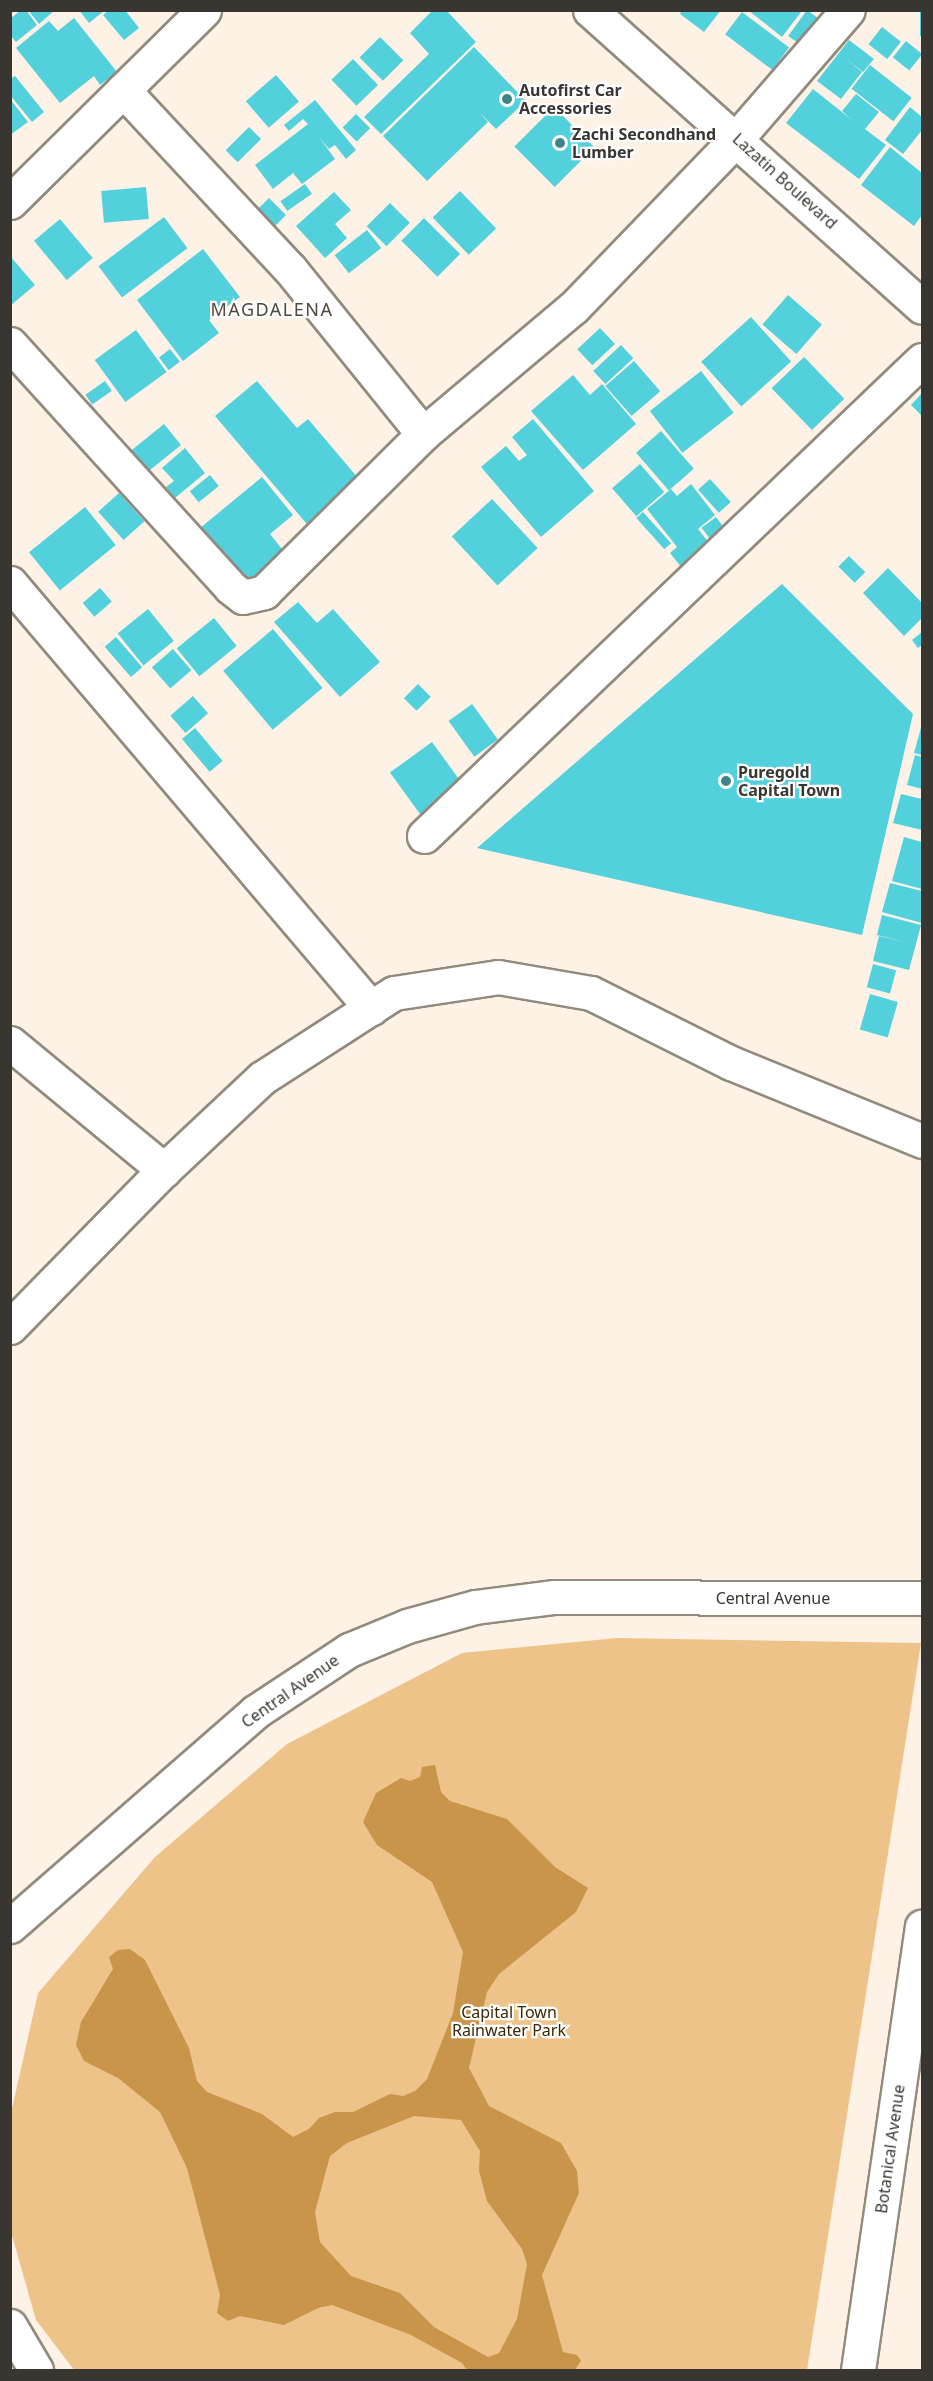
<!DOCTYPE html>
<html>
<head>
<meta charset="utf-8">
<style>
  body { margin:0 }
  #map { position:relative; width:933px; height:2381px; overflow:hidden; background:#fdf2e5; font-family:"Noto Sans",sans-serif }
  div>[style] { position:absolute }
  .green>* { inset:0; background:#eec38a }
  .water>* { inset:0; background:#c9954b }
  .building>* { inset:0; background:#52d0db; transform-origin:0 0 }
  .roads { filter:drop-shadow(2px 0 #938a7e) drop-shadow(-2px 0 #938a7e) drop-shadow(0 2px #938a7e) drop-shadow(0 -2px #938a7e) }
  .minor>* { height:33px; margin:-16.5px; padding:0 16.5px; transform-origin:16.5px; border-radius:16.5px; background:#fff }
  .secondary>* { height:33px; margin:-16.5px; padding:0 16.5px; transform-origin:16.5px; border-radius:16.5px; background:#fff }
  .dots>* { width:16px; height:16px; translate:-50% -50%; box-sizing:border-box; border:3px solid #fff; border-radius:50% }
  span { translate:-50% -50%; white-space:nowrap; text-align:center; line-height:1.15; -webkit-text-stroke:4.5px #fff; paint-order:stroke }
  .poi-label { font-size:16px; color:#393530; font-weight:700 }
  .left { translate:0 -50%; text-align:left }
  .street-label { font-size:16px; color:#393530 }
  .park-label { font-size:16px; color:#3c2706 }
  .neighbourhood-label { font-size:18px; color:#50473c; letter-spacing:1.5px }
  .frame { position:absolute; inset:0; border:12px solid #393530; pointer-events:none }
</style>
</head>
<body>
<div id="map">
  <div class="green">
    <div style="clip-path:polygon(617px 1638px,921px 1643px,807px 2370px,74px 2370px,36px 2320px,11px 2232px,11px 2113px,38px 1993px,155px 1857px,287px 1744px,462px 1653px)"></div>
  </div>
  <div class="water">
    <div style="clip-path:polygon(evenodd,435px 1765px,441px 1792px,450px 1801px,507px 1819px,555px 1867px,588px 1888px,576px 1912px,499px 1974px,487px 1992px,469px 2068px,489px 2106px,561px 2143px,577px 2171px,579px 2193px,542px 2275px,563px 2352px,577px 2355px,581px 2361px,575px 2370px,467px 2370px,462px 2363px,411px 2335px,332px 2305px,318px 2308px,284px 2325px,240px 2316px,228px 2321px,217px 2313px,220px 2295px,187px 2168px,160px 2112px,118px 2078px,84px 2061px,76px 2045px,81px 2022px,113px 1969px,109px 1957px,118px 1950px,130px 1949px,145px 1960px,189px 2048px,197px 2081px,207px 2092px,262px 2114px,293px 2137px,309px 2129px,319px 2118px,335px 2112px,353px 2112px,390px 2094px,403px 2096px,415px 2091px,427px 2079px,453px 2013px,463px 1952px,432px 1882px,377px 1845px,363px 1822px,376px 1793px,401px 1778px,410px 1781px,420px 1777px,422px 1767px,435px 1765px,414px 2116px,461px 2120px,480px 2151px,479px 2171px,487px 2201px,522px 2249px,527px 2264px,517px 2319px,499px 2353px,488px 2357px,434px 2327px,400px 2293px,351px 2276px,320px 2242px,315px 2212px,330px 2156px,347px 2143px,414px 2116px)"></div>
  </div>
  <div class="building">
    <div style="clip-path:polygon(21px 10px,26px 10px,37px 25px,16px 42px,10px 35px,10px 19px)"></div>
    <div style="clip-path:polygon(28px 10px,55px 10px,39px 24px)"></div>
    <div style="clip-path:polygon(79px 10px,105px 10px,89px 23px)"></div>
    <div style="clip-path:polygon(109px 10px,125px 10px,139px 28px,124px 40px,103px 15px)"></div>
    <div style="clip-path:polygon(433px 10px,446px 10px,476px 42px,381px 134px,364px 117px,429px 54px,410px 33px)"></div>
    <div style="clip-path:polygon(682px 10px,721px 10px,704px 32px,680px 14px)"></div>
    <div style="clip-path:polygon(748px 10px,799px 10px,801px 12px,782px 37px)"></div>
    <div style="left:807px;top:10px;width:19px;height:32px;rotate:36deg"></div>
    <div style="left:920px;top:10px;width:2px;height:26px"></div>
    <div style="left:742px;top:12px;width:59px;height:28px;rotate:37deg"></div>
    <div style="clip-path:polygon(74px 18px,117px 72px,100px 85px,94px 76px,60px 103px,16px 48px,49px 21px,58px 31px)"></div>
    <div style="left:882px;top:27px;width:24px;height:22px;rotate:38deg"></div>
    <div style="left:380px;top:37px;width:33px;height:29px;rotate:45deg"></div>
    <div style="clip-path:polygon(849px 40px,874px 59px,863px 72px,845px 58px,862px 72px,841px 99px,817px 81px)"></div>
    <div style="left:906px;top:41px;width:21px;height:21px;rotate:39deg"></div>
    <div style="clip-path:polygon(474px 47px,526px 101px,496px 129px,478px 111px,488px 122px,427px 181px,383px 136px)"></div>
    <div style="left:353px;top:59px;width:36px;height:30px;rotate:46deg"></div>
    <div style="left:870px;top:65px;width:53px;height:30px;rotate:38deg"></div>
    <div style="left:276px;top:75px;width:35px;height:40px;rotate:49deg"></div>
    <div style="clip-path:polygon(15px 76px,44px 112px,32px 122px,10px 95px,10px 79px)"></div>
    <div style="clip-path:polygon(813px 89px,852px 120px,842px 111px,856px 94px,879px 112px,865px 129px,886px 145px,859px 179px,786px 123px)"></div>
    <div style="clip-path:polygon(10px 99px,28px 122px,10px 135px)"></div>
    <div style="clip-path:polygon(315px 100px,356px 150px,346px 159px,335px 145px,329px 149px,319px 137px,335px 159px,302px 184px,293px 173px,273px 189px,255px 165px,308px 124px,303px 119px,289px 131px,284px 125px)"></div>
    <div style="left:554px;top:107px;width:57px;height:56px;rotate:45deg"></div>
    <div style="clip-path:polygon(910px 107px,922px 117px,922px 130px,903px 154px,885px 140px)"></div>
    <div style="left:356px;top:114px;width:20px;height:19px;rotate:45deg"></div>
    <div style="left:249px;top:127px;width:17px;height:33px;rotate:45deg"></div>
    <div style="clip-path:polygon(890px 147px,922px 173px,922px 215px,914px 226px,861px 185px)"></div>
    <div style="left:305px;top:184px;width:12px;height:30px;rotate:55deg"></div>
    <div style="left:146px;top:187px;width:32px;height:45px;rotate:85deg"></div>
    <div style="left:460px;top:191px;width:52px;height:38px;rotate:46deg"></div>
    <div style="clip-path:polygon(334px 192px,351px 210px,335px 224px,347px 238px,325px 258px,296px 226px)"></div>
    <div style="left:269px;top:198px;width:24px;height:25px;rotate:45deg"></div>
    <div style="left:390px;top:203px;width:28px;height:33px;rotate:45deg"></div>
    <div style="left:164px;top:217px;width:39px;height:82px;rotate:53deg"></div>
    <div style="left:424px;top:218px;width:51px;height:32px;rotate:45deg"></div>
    <div style="left:60px;top:219px;width:51px;height:34px;rotate:50deg"></div>
    <div style="left:367px;top:230px;width:23px;height:41px;rotate:52deg"></div>
    <div style="clip-path:polygon(203px 249px,240px 297px,209px 320px,219px 333px,183px 361px,137px 300px)"></div>
    <div style="clip-path:polygon(10px 256px,35px 285px,10px 306px)"></div>
    <div style="left:788px;top:295px;width:45px;height:39px;rotate:41deg"></div>
    <div style="left:751px;top:317px;width:60px;height:67px;rotate:48deg"></div>
    <div style="left:600px;top:328px;width:22px;height:31px;rotate:47deg"></div>
    <div style="left:136px;top:330px;width:52px;height:51px;rotate:54deg"></div>
    <div style="left:621px;top:345px;width:18px;height:38px;rotate:47deg"></div>
    <div style="left:170px;top:349px;width:16px;height:14px;rotate:52deg"></div>
    <div style="left:804px;top:357px;width:58px;height:45px;rotate:46deg"></div>
    <div style="left:634px;top:361px;width:40px;height:38px;rotate:49deg"></div>
    <div style="left:701px;top:371px;width:53px;height:65px;rotate:52deg"></div>
    <div style="clip-path:polygon(573px 375px,590px 395px,602px 384px,636px 424px,583px 470px,531px 411px)"></div>
    <div style="left:105px;top:381px;width:12px;height:24px;rotate:55deg"></div>
    <div style="clip-path:polygon(257px 381px,297px 428px,308px 419px,364px 485px,312px 530px,215px 416px)"></div>
    <div style="clip-path:polygon(922px 393px,922px 416px,911px 405px)"></div>
    <div style="left:90px;top:403px;width:33px;height:15px;rotate:51deg"></div>
    <div style="clip-path:polygon(533px 419px,594px 491px,541px 537px,481px 467px,506px 446px,519px 461px,527px 455px,512px 437px)"></div>
    <div style="left:164px;top:424px;width:27px;height:49px;rotate:51deg"></div>
    <div style="left:661px;top:431px;width:50px;height:33px;rotate:49deg"></div>
    <div style="clip-path:polygon(185px 448px,205px 473px,175px 498px,166px 487px,174px 481px,162px 468px)"></div>
    <div style="left:640px;top:464px;width:37px;height:37px;rotate:49deg"></div>
    <div style="left:210px;top:475px;width:14px;height:26px;rotate:51deg"></div>
    <div style="clip-path:polygon(262px 477px,293px 515px,270px 534px,286px 554px,243px 590px,194px 533px)"></div>
    <div style="left:710px;top:479px;width:31px;height:16px;rotate:48deg"></div>
    <div style="clip-path:polygon(691px 484px,715px 515px,698px 529px,714px 549px,685px 572px,670px 553px,677px 547px,647px 509px,671px 489px,677px 496px)"></div>
    <div style="left:119px;top:493px;width:38px;height:28px;rotate:48deg"></div>
    <div style="left:492px;top:499px;width:67px;height:55px;rotate:47deg"></div>
    <div style="left:85px;top:507px;width:49px;height:72px;rotate:51deg"></div>
    <div style="left:643px;top:512px;width:42px;height:9px;rotate:48deg"></div>
    <div style="left:716px;top:517px;width:21px;height:18px;rotate:53deg"></div>
    <div style="left:849px;top:556px;width:23px;height:15px;rotate:45deg"></div>
    <div style="clip-path:polygon(888px 568px,922px 603px,922px 618px,904px 636px,863px 593px)"></div>
    <div style="clip-path:polygon(782px 584px,913px 714px,862px 935px,477px 848px)"></div>
    <div style="left:100px;top:588px;width:18px;height:23px;rotate:49deg"></div>
    <div style="clip-path:polygon(298px 602px,317px 623px,333px 609px,380px 662px,340px 697px,274px 622px)"></div>
    <div style="left:148px;top:609px;width:41px;height:39px;rotate:51deg"></div>
    <div style="left:214px;top:618px;width:36px;height:48px;rotate:51deg"></div>
    <div style="left:273px;top:629px;width:77px;height:65px;rotate:50deg"></div>
    <div style="clip-path:polygon(922px 632px,922px 645px,918px 648px,912px 640px)"></div>
    <div style="left:116px;top:637px;width:40px;height:15px;rotate:49deg"></div>
    <div style="left:173px;top:649px;width:28px;height:28px;rotate:49deg"></div>
    <div style="left:418px;top:684px;width:18px;height:20px;rotate:45deg"></div>
    <div style="left:193px;top:696px;width:23px;height:30px;rotate:49deg"></div>
    <div style="left:472px;top:704px;width:44px;height:29px;rotate:54deg"></div>
    <div style="clip-path:polygon(922px 724px,922px 755px,914px 753px)"></div>
    <div style="left:195px;top:728px;width:43px;height:17px;rotate:50deg"></div>
    <div style="left:432px;top:742px;width:53px;height:52px;rotate:54deg"></div>
    <div style="clip-path:polygon(915px 755px,922px 757px,922px 789px,907px 785px)"></div>
    <div style="clip-path:polygon(901px 794px,922px 799px,922px 830px,893px 823px)"></div>
    <div style="clip-path:polygon(904px 837px,922px 842px,922px 889px,892px 881px)"></div>
    <div style="clip-path:polygon(890px 883px,922px 891px,922px 923px,882px 912px)"></div>
    <div style="clip-path:polygon(882px 915px,921px 925px,909px 970px,873px 961px,879px 936px,910px 943px,877px 935px)"></div>
    <div style="left:873px;top:964px;width:24px;height:24px;rotate:15deg"></div>
    <div style="left:870px;top:994px;width:29px;height:37px;rotate:16deg"></div>
  </div>
  <div class="roads">
    <div class="minor">
      <div style="left:123px;top:90px;width:245px;rotate:47deg"></div>
      <div style="left:290px;top:269px;width:212px;rotate:51.1deg"></div>
      <div style="left:10px;top:202px;width:273px;rotate:-44.7deg"></div>
      <div style="left:10px;top:344px;width:328px;rotate:47.8deg"></div>
      <div style="left:230px;top:587px;width:16px;rotate:38deg"></div>
      <div style="left:243px;top:597px;width:22px;rotate:-13deg"></div>
      <div style="left:264px;top:592px;width:224px;rotate:-44.8deg"></div>
      <div style="left:423px;top:434px;width:197px;rotate:-40.1deg"></div>
      <div style="left:574px;top:307px;width:235px;rotate:-46deg"></div>
      <div style="left:737px;top:138px;width:169px;rotate:-49.1deg"></div>
      <div style="left:10px;top:583px;width:558px;rotate:49.66deg"></div>
      <div style="left:424px;top:836px;width:689px;rotate:-43.71deg"></div>
      <div style="left:10px;top:1043px;width:200px;rotate:39.5deg"></div>
      <div style="left:10px;top:1327px;width:220px;rotate:-45.6deg"></div>
      <div style="left:164px;top:1170px;width:134px;rotate:-43.2deg"></div>
      <div style="left:262px;top:1078px;width:157px;rotate:-32.8deg"></div>
      <div style="left:394px;top:993px;width:105px;rotate:-8.7deg"></div>
      <div style="left:498px;top:977px;width:94px;rotate:9.8deg"></div>
      <div style="left:591px;top:993px;width:157px;rotate:26.6deg"></div>
      <div style="left:731px;top:1063px;width:206px;rotate:22.2deg"></div>
      <div style="left:10px;top:1926px;width:325px;rotate:-41.1deg"></div>
      <div style="left:255px;top:1712px;width:113px;rotate:-33.4deg"></div>
      <div style="left:349px;top:1650px;width:63px;rotate:-22.5deg"></div>
      <div style="left:407px;top:1626px;width:71px;rotate:-15.6deg"></div>
      <div style="left:475px;top:1607px;width:80px;rotate:-7.2deg"></div>
      <div style="left:554px;top:1597px;width:368px;rotate:0.2deg"></div>
      <div style="left:10px;top:2326px;width:51px;rotate:59.4deg"></div>
      <div style="left:858px;top:2370px;width:448px;rotate:-81.8deg"></div>
    </div>
    <div class="secondary">
      <div style="left:590px;top:10px;width:445px;rotate:41.8deg"></div>
    </div>
  </div>
  <div class="dots">
    <div style="left:507px;top:99px;background:#3d858b"></div>
    <div style="left:560px;top:143px;background:#3d858b"></div>
    <div style="left:726px;top:781px;background:#3d858b"></div>
  </div>
  <div class="poi-label">
    <span class="left" style="left:519px;top:99px">Autofirst Car<br>Accessories</span>
    <span class="left" style="left:572px;top:143px">Zachi Secondhand<br>Lumber</span>
    <span class="left" style="left:738px;top:781px">Puregold<br>Capital Town</span>
  </div>
  <div class="street-label">
    <span style="left:785px;top:181px;rotate:42deg">Lazatin Boulevard</span>
    <span style="left:773px;top:1598px">Central Avenue</span>
    <span style="left:290px;top:1691px;rotate:-35deg">Central Avenue</span>
    <span style="left:890px;top:2149px;rotate:-82deg">Botanical Avenue</span>
  </div>
  <div class="park-label">
    <span style="left:509px;top:2021px">Capital Town<br>Rainwater Park</span>
  </div>
  <div class="neighbourhood-label">
    <span style="left:272px;top:309px">MAGDALENA</span>
  </div>
  <div class="frame"></div>
</div>
</body>
</html>
